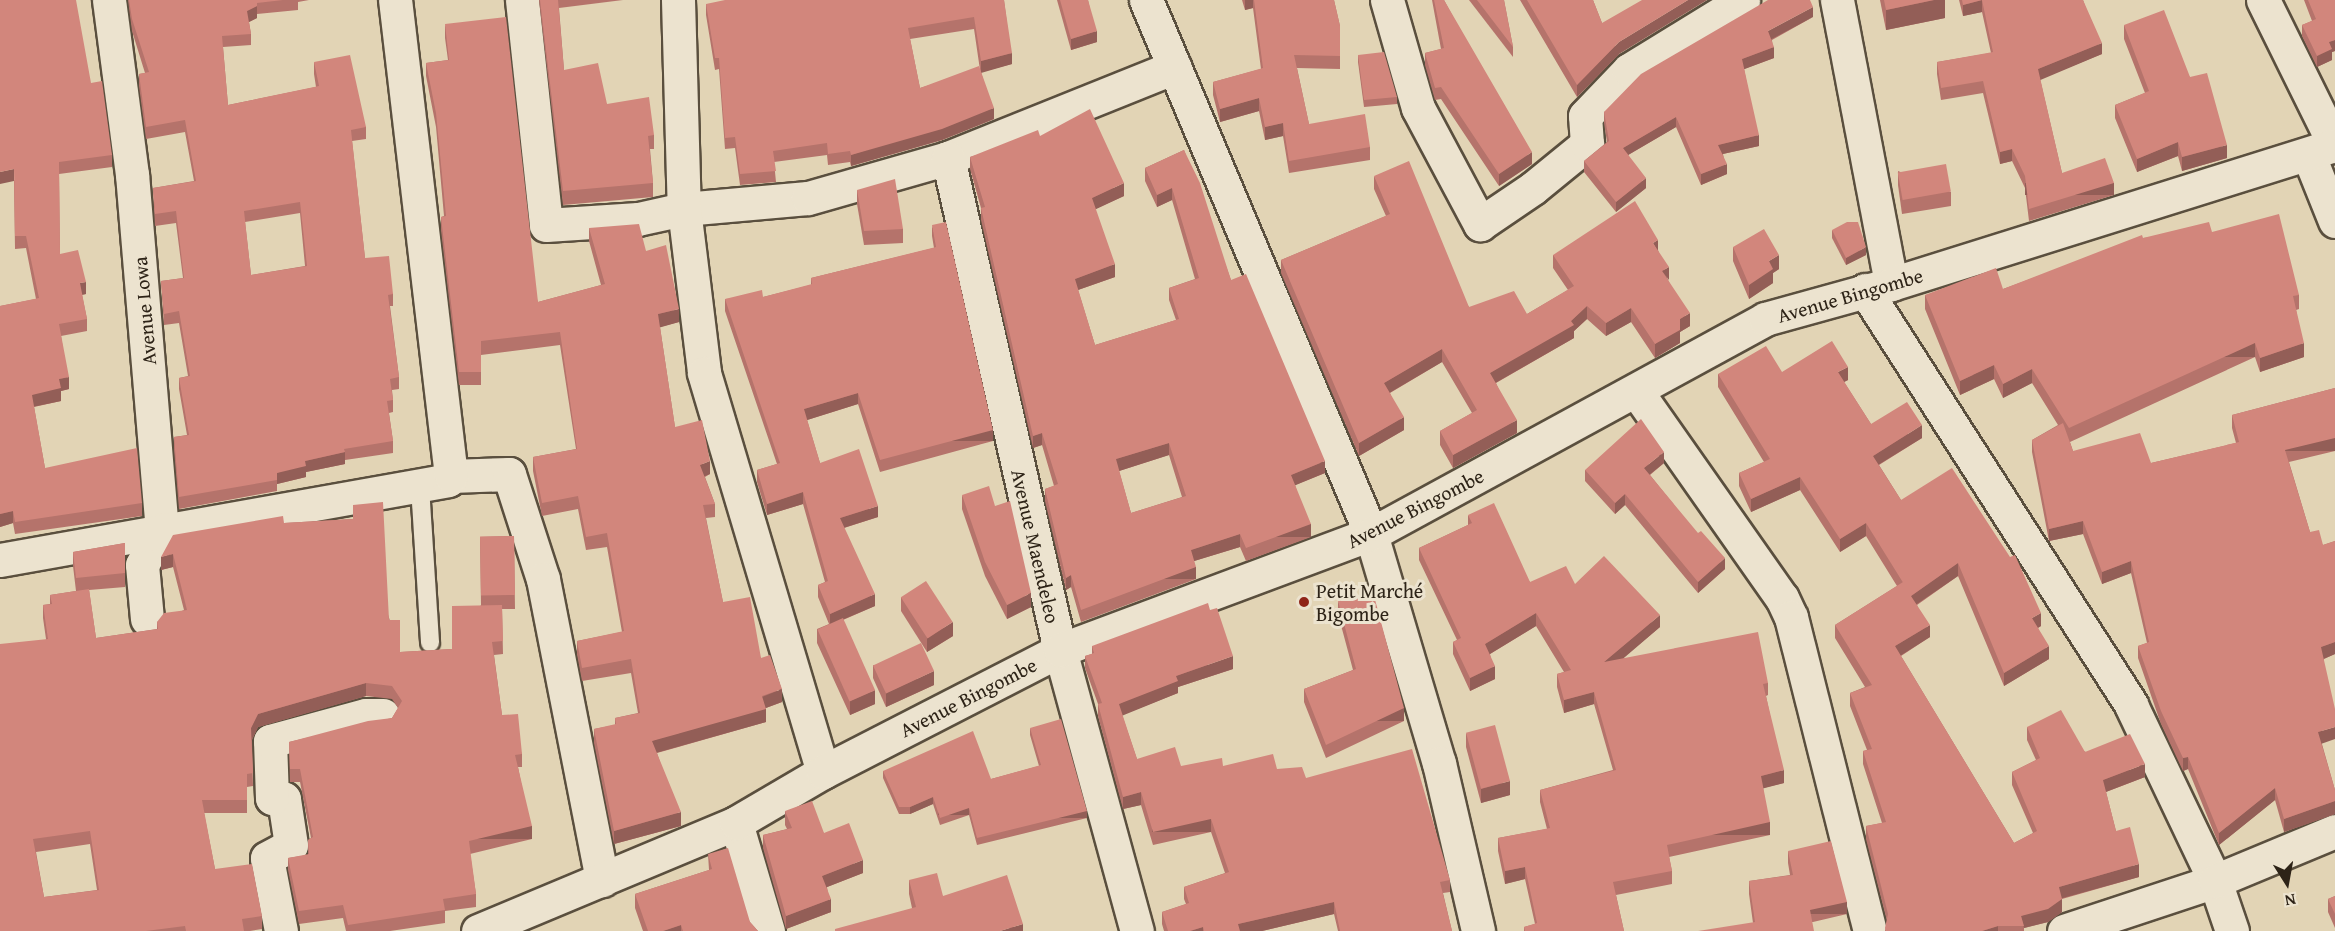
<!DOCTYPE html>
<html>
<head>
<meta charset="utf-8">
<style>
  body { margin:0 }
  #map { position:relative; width:2335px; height:931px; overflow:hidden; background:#e2d4b5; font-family:"Gentium Book Plus",serif }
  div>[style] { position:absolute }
  .roads { filter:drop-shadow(2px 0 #5a4f3e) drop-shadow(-2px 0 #5a4f3e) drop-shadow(0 2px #5a4f3e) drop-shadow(0 -2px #5a4f3e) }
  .service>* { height:18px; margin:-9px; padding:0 9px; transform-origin:9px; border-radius:9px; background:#ece3cf }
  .minor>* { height:33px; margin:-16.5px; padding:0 16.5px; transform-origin:16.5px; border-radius:16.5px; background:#ece3cf }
  .wall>* { inset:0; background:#b5736b }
  .shaded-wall>* { inset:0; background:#935e57; transform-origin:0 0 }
  .building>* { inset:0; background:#d2867c; transform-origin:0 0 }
  .dots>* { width:16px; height:16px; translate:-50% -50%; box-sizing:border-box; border:3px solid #ece3cf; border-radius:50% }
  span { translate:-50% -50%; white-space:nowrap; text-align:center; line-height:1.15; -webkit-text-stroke:6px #ece3cf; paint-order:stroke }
  .street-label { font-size:20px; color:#2d2317 }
  .poi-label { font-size:20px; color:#2d2317 }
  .left { translate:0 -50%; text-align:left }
  .north { position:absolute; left:2257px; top:853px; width:60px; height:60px; -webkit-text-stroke:4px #ece3cf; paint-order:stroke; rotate:169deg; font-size:16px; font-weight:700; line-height:24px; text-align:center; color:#2d2317 }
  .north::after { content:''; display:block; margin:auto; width:21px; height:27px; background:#2d2317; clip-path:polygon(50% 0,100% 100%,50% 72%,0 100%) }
</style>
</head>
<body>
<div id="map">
  <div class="roads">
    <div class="service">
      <div style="left:420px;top:487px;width:156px;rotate:86.3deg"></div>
    </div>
    <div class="minor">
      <div style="left:109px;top:0;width:176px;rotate:82.5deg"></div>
      <div style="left:132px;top:174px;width:356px;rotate:85.2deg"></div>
      <div style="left:162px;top:529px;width:41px;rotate:119.1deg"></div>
      <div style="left:142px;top:565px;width:54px;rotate:84.7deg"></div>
      <div style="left:522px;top:0;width:226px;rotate:83.9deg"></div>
      <div style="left:546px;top:225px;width:92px;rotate:-3.7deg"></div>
      <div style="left:638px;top:219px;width:47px;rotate:-12.3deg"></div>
      <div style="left:684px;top:209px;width:124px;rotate:-5.1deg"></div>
      <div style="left:808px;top:198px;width:146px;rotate:-15.9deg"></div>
      <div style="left:948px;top:158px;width:244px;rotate:-21.9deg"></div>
      <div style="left:678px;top:0;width:209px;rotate:88.4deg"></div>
      <div style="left:684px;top:209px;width:165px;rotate:83deg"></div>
      <div style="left:704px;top:373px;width:416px;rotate:73.4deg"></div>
      <div style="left:1146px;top:0;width:579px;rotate:67.15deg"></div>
      <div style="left:1371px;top:534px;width:239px;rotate:73.5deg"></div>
      <div style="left:1439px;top:763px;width:172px;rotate:76.9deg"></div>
      <div style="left:1387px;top:0;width:112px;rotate:74deg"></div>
      <div style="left:1418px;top:108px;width:132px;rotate:61.9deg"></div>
      <div style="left:1480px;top:224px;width:64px;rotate:-34.2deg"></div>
      <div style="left:1533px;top:188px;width:70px;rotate:-39.2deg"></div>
      <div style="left:1587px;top:144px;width:28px;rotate:-94deg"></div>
      <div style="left:1585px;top:116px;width:64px;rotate:-46.3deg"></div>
      <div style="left:1629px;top:70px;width:134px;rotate:-31.6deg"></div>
      <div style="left:1837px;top:0;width:289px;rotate:79.2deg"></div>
      <div style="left:2263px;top:0;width:163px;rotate:63.7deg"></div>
      <div style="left:2309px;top:156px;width:70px;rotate:68.2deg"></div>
      <div style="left:948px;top:158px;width:505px;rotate:77.18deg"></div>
      <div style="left:1060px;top:650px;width:291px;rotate:74.7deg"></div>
      <div style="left:1865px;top:290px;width:493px;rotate:57.3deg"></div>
      <div style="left:2131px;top:705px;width:195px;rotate:64.5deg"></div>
      <div style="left:2215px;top:881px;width:53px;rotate:71.2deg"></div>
      <div style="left:1637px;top:392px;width:252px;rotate:54.9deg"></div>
      <div style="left:1782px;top:598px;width:21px;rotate:65deg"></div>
      <div style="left:1791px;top:617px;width:324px;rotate:75.9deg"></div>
      <div style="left:451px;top:476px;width:58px;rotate:-2deg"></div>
      <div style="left:509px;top:474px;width:110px;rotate:72.1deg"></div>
      <div style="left:543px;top:579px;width:307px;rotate:78.9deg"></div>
      <div style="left:0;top:560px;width:455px;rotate:-10.1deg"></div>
      <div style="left:448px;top:480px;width:5px;rotate:-53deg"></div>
      <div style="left:451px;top:476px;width:479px;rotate:-96.7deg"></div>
      <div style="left:736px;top:823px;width:113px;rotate:73.5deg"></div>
      <div style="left:281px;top:931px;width:74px;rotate:-100.9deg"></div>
      <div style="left:267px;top:858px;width:27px;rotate:-28deg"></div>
      <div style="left:291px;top:845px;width:47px;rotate:-98.7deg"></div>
      <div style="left:284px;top:799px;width:12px;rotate:-175deg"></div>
      <div style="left:272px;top:798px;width:57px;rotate:-92deg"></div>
      <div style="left:270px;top:741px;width:99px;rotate:-15.2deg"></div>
      <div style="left:366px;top:715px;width:17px"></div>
      <div style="left:478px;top:931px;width:280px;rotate:-22.7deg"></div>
      <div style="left:736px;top:823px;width:101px;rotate:-30.4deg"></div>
      <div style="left:823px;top:772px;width:267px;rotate:-27.2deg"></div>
      <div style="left:1060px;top:650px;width:332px;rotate:-20.5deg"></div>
      <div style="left:1371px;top:534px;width:449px;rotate:-28.6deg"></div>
      <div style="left:1765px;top:319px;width:131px;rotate:-15.5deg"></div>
      <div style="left:1891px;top:284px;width:465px;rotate:-17.4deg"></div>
      <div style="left:2064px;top:931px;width:159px;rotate:-18.3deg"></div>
      <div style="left:2215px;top:881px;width:130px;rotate:-22.6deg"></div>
    </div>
  </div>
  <div class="wall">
    <div style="clip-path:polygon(evenodd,128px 0,309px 0,298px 2px,298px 10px,257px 14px,257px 18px,249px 22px,251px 34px,251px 45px,223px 47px,228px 105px,316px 87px,314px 74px,314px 62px,366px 127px,366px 139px,352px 141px,365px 258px,393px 294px,393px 306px,390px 306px,399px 377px,399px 389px,392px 390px,393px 400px,393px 412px,389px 413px,393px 441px,393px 453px,345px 460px,345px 464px,306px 472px,306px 477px,277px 484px,277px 491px,179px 509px,174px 449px,174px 437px,187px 435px,179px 389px,179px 378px,188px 376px,179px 323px,164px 325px,161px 281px,183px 278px,176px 223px,155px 226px,153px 188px,194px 181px,185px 132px,146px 139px,139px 86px,139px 74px,145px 73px,132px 31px,128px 0,300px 213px,305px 266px,251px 275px,245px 222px,300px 213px)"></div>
    <div style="clip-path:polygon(539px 0,623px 0,559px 8px,564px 70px,607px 104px,654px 135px,654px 149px,650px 149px,653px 183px,653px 197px,563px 205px)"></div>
    <div style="clip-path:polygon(evenodd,1004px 0,1012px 64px,981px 72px,994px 119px,942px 140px,851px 166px,850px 162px,828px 165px,827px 155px,774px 162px,776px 182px,740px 185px,735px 148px,725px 149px,719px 69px,715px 70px,706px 15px,706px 4px,1004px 0,974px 29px,980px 70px,920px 88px,910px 39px,974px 29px)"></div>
    <div style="clip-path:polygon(1057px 0,1088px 0,1097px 42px,1071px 50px)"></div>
    <div style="clip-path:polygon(1242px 0,1334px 0,1340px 26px,1340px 69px,1297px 68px,1309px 124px,1370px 147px,1370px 160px,1289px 173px,1283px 136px,1265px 140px,1259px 111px,1220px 122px,1213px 95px,1213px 82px,1261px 69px,1253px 8px,1245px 10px)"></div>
    <div style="clip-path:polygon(1432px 0,1444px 0,1532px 164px,1499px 186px,1441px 99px,1435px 100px,1425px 65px,1425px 53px,1441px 49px)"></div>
    <div style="clip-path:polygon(1469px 0,1504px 0,1513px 47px,1513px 57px)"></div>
    <div style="clip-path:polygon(1520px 0,1593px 0,1602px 23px,1619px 54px,1577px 97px)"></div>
    <div style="clip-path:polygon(1880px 0,1945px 0,1945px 18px,1886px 30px)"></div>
    <div style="clip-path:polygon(1959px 0,2083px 0,2102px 54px,2040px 79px,2062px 173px,2114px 195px,2029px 221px,2025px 188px,2012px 161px,2000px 164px,1983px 93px,1941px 100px,1937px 74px,1937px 62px,1991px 53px,1982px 12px,1963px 16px)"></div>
    <div style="clip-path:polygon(2304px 0,2335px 0,2335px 51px,2332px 52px,2332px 60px,2317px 67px,2302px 36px,2302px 25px,2312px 21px)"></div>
    <div style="clip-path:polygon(1813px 17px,1772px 40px,1774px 58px,1744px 69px,1759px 146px,1723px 154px,1727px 174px,1701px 185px,1676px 127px,1628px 155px,1646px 188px,1616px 212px,1584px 172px,1584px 161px,1607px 142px,1604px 123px,1604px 112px)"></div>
    <div style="clip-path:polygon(445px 24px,538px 302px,601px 285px,589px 241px,589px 228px,646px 251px,679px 322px,660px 327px,675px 427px,710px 474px,705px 477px,715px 504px,715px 517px,706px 518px,723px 602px,761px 658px,782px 702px,766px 708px,766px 722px,657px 753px,681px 826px,614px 844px,594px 743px,594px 729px,615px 725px,615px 718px,638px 713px,631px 673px,582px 681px,577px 654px,577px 641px,622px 632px,607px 547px,586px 550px,578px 509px,542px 516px,533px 471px,533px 457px,576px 449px,560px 345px,481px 355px,481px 385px,459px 385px,441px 230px,441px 217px,444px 216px,436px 127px,426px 76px,426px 63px,448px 60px,445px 38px)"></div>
    <div style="clip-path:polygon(2124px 25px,2190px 77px,2227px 158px,2182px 171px,2178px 156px,2137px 172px,2115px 118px,2115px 105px,2145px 93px,2124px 39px)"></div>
    <div style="clip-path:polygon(1358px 55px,1397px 97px,1397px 104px,1364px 107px,1358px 62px)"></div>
    <div style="clip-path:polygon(91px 83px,112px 155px,112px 167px,59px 174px,60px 254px,86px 294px,82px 295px,87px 319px,87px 331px,61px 336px,69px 389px,61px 391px,61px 401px,34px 407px,45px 468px,142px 503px,142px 516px,15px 534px,13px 523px,0 527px,0 306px,36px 299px,26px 248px,15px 249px,14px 181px)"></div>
    <div style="clip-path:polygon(evenodd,1040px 136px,1124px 196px,1095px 209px,1115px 277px,1078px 290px,1095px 345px,1176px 320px,1169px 300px,1169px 288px,1195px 279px,1172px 200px,1157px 207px,1145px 181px,1145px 168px,1184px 150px,1231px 280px,1325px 473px,1295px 485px,1311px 537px,1246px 561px,1240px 547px,1194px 561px,1196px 579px,1081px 622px,1071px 587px,1066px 590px,1045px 501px,1045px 489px,1054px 486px,1042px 445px,1033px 448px,981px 220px,981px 208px,970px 169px,970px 157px,1040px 136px,1169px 455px,1182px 497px,1131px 513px,1119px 471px,1169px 455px)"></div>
    <div style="clip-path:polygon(1898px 171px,1951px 192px,1951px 206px,1902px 214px,1898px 185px)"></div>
    <div style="clip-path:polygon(1374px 176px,1469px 307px,1527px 314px,1568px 290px,1553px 268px,1553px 255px,1658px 250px,1668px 280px,1690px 326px,1680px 332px,1680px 343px,1655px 358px,1631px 322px,1606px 336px,1587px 319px,1574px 331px,1574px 338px,1496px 383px,1517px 433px,1453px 468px,1440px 445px,1440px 431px,1472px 413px,1442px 362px,1390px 393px,1404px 430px,1359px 456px,1281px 273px,1281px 260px,1386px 216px,1374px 189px)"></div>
    <div style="clip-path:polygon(857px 190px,903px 229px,903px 243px,864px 245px,857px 204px)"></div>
    <div style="clip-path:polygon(932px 225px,993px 441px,880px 472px,858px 404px,807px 420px,820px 463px,878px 517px,844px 528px,875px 606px,843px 620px,875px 704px,850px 715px,817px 643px,817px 629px,829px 624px,818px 597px,818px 585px,825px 582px,803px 504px,767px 515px,757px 482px,757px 470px,777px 464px,725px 311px,725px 299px,763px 297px,811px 285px,811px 278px,934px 248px,932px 236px)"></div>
    <div style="clip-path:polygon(1832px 230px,1866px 255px,1846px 265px,1832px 238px)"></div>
    <div style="clip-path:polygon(2212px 232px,2299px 295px,2299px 309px,2296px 310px,2304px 357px,2260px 372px,2255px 357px,2070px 442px,2073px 451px,2151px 463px,2236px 443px,2232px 428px,2232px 415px,2335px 388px,2335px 451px,2289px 462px,2310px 532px,2323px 545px,2335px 541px,2335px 654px,2324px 659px,2322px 744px,2335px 790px,2335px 814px,2284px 832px,2275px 800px,2219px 845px,2188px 769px,2183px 771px,2161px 724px,2138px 658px,2138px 646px,2147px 643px,2131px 573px,2102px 584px,2083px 534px,2049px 541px,2032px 452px,2032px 440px,2058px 425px,2032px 383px,2003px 398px,1994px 379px,1960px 395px,1925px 309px,1925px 295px,2003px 289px,2143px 238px)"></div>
    <div style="clip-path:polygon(1733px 247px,1779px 269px,1773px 273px,1773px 283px,1749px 299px,1733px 261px)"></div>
    <div style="clip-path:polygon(1782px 372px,1848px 380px,1844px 382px,1871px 424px,1922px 438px,1879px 465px,1901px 500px,2041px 626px,2038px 628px,2049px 659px,2004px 686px,1958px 576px,1917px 605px,1930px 637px,1901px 656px,2014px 843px,2033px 833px,2012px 785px,2012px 772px,2036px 760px,2027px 740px,2027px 727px,2145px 777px,2106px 792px,2116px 831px,2139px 877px,2062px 899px,2062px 912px,2048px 922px,2024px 928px,2024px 931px,1885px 931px,1887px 921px,1866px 839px,1866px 826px,1882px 823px,1863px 764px,1863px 751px,1867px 750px,1850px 706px,1850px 693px,1865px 687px,1835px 638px,1835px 625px,1897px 586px,1866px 536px,1840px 552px,1800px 490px,1751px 512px,1739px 486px,1739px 473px,1764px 462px,1718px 387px,1718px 374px)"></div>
    <div style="clip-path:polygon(1664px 463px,1650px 475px,1725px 569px,1698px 593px,1625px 505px,1615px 514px,1585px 481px,1585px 470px)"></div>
    <div style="clip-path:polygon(962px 495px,1031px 607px,1007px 619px,985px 576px,962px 509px)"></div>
    <div style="clip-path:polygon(evenodd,353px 505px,400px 652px,452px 649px,481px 605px,480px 537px,514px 536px,515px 609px,502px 609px,503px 654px,494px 655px,502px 715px,522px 754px,522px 767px,518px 767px,532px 839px,470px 854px,476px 894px,476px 907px,445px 911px,445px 923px,390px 931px,346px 931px,343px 918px,299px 924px,288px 870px,288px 858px,308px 855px,308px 840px,311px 838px,300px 782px,290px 782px,289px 742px,392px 718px,398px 708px,392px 699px,366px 696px,258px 727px,252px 740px,253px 786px,247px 787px,247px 813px,204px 813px,215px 869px,262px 916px,262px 929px,250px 931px,0 931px,46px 639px,43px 618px,43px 605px,50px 604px,50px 595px,76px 591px,73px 566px,73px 552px,125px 543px,125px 587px,89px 590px,96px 638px,157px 629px,157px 622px,184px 610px,173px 567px,161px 570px,161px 557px,284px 523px,353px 519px,353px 505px,90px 844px,97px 890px,44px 897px,36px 852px,90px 844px)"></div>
    <div style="clip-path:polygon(1468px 515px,1530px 582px,1575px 584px,1660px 627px,1623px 658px,1768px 683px,1768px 695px,1766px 696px,1784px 783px,1763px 788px,1770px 835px,1669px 857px,1672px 871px,1672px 884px,1616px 895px,1624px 931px,1524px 931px,1524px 927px,1535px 924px,1525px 879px,1505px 884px,1498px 851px,1498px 838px,1547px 829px,1540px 802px,1540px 790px,1613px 770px,1594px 704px,1564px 713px,1557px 687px,1557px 674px,1564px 672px,1536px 626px,1490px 654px,1495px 679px,1470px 691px,1453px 654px,1453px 642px,1457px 640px,1419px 560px,1419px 548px,1468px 525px)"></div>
    <div style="clip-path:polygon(901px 597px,953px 636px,927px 652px,901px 611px)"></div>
    <div style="clip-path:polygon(1338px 601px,1404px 721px,1326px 758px,1304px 702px,1304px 689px,1353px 670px,1338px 614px)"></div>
    <div style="clip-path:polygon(1092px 646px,1233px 669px,1178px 687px,1178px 693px,1122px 715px,1137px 759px,1181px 766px,1223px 766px,1277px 769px,1306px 778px,1450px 880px,1450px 892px,1443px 893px,1452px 931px,1338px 931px,1334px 914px,1262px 931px,1164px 931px,1162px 924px,1162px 912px,1186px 904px,1184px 899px,1184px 887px,1225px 873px,1211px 832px,1153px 845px,1141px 805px,1123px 809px,1098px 716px,1098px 704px,1085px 668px,1085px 656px,1092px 654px)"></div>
    <div style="clip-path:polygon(873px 665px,934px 685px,886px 707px,873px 678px)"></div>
    <div style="clip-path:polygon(1030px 728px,1087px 818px,977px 845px,969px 815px,940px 825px,933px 804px,910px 814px,899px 814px,883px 778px,883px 771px,991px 779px,1039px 766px,1030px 735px)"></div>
    <div style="clip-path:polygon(1466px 733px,1510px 795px,1481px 803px,1466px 747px)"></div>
    <div style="clip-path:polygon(785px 811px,824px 833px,863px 873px,827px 887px,831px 912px,786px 929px,763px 848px,763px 835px,787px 829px,785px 825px)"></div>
    <div style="clip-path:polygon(1788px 851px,1847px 914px,1813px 922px,1753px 923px,1749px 894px,1749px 881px,1790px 875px,1788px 863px)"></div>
    <div style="clip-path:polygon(708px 854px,750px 922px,758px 931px,643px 931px,635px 908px,635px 894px,709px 870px)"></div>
    <div style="clip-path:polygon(909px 880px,943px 896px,1023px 931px,912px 908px,909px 894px)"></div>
    <div style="clip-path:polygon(2335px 896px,2335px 928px,2328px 912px,2328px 899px)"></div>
  </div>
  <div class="shaded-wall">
    <div style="clip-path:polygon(1245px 0,1253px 0,1253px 8px,1245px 10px)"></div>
    <div style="clip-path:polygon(1688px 0,1707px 0,1619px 54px,1577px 97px,1577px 85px,1619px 42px)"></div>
    <div style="clip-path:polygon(1934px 0,1945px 0,1945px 18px,1886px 30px,1886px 10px)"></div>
    <div style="clip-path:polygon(1982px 0,1982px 12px,1963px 16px,1963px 5px)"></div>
    <div style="clip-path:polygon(257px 6px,257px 18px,247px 23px,247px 11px)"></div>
    <div style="clip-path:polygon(1813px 7px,1813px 17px,1768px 41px,1768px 31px)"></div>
    <div style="clip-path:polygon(1097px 31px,1097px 42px,1071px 50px,1071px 39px)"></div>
    <div style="clip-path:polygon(2335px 40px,2335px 51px,2332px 52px,2332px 60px,2317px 67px,2317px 56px,2329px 42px)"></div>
    <div style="clip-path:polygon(2102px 43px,2102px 54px,2038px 81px,2038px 69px)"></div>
    <div style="clip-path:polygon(1774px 47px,1774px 58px,1742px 70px,1742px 59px)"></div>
    <div style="clip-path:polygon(1012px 53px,1012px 64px,981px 73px,981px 61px)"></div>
    <div style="clip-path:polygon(1259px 98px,1259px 111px,1220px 122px,1220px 109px)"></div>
    <div style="clip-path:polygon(994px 108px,994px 119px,942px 140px,851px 166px,851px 155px)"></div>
    <div style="clip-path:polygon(1676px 117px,1676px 127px,1623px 158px,1623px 148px)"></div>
    <div style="clip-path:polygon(1283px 123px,1283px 136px,1265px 140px,1265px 127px)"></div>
    <div style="clip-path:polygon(1759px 135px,1759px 146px,1718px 155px,1718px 145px)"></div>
    <div style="clip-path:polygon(2178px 142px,2178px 156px,2137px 172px,2137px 159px)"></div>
    <div style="clip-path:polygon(2227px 145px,2227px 158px,2182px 171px,2182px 157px)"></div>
    <div style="clip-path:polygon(2012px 149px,2012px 161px,2000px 164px,2000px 152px)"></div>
    <div style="clip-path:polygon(1532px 152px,1532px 164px,1499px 186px,1499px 174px)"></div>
    <div style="clip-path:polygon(1727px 164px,1727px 174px,1701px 185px,1701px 174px)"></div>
    <div style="clip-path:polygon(14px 169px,14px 181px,0 184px,0 172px)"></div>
    <div style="clip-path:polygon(1646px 178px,1646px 188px,1616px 212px,1616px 202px)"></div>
    <div style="clip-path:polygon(1124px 183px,1124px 196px,1092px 211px,1092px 198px)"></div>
    <div style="left:2114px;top:183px;width:12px;height:89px;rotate:90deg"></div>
    <div style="clip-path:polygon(1172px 188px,1172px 200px,1157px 207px,1157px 195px)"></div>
    <div style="clip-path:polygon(1658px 240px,1658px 253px,1653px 243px)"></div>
    <div style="clip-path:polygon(1866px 247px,1866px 255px,1846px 265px,1846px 258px)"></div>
    <div style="clip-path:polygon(1779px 255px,1779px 269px,1773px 273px,1773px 283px,1749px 299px,1749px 285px,1769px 261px)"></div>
    <div style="clip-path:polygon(1115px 264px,1115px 277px,1075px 291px,1075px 279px)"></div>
    <div style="clip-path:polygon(1669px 267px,1669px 280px,1662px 271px)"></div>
    <div style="clip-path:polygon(86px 282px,86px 294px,80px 295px,80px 283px)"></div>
    <div style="clip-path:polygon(1587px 306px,1587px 319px,1574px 331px,1574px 338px,1490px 386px,1490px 373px,1571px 321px)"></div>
    <div style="clip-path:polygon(1631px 308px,1631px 322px,1606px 336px,1606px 323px)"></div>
    <div style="clip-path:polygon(679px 309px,679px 322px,658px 328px,658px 314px)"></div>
    <div style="clip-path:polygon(1690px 313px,1690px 326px,1680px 332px,1680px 343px,1655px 358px,1655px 344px,1680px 319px)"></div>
    <div style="left:2255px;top:343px;width:14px;height:205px;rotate:90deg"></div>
    <div style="clip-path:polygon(2304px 343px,2304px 357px,2260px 372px,2260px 358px)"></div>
    <div style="clip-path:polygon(1442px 349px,1442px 362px,1384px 396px,1384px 383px)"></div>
    <div style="clip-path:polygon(1994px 365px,1994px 379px,1960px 395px,1960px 381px)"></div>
    <div style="clip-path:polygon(1848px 367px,1848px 380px,1838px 385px,1838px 372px)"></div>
    <div style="clip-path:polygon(2032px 369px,2032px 383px,2003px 398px,2003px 384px)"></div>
    <div style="clip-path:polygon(69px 377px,69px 389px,61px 391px,61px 401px,32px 407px,32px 395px,59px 379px)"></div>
    <div style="clip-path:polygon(858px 393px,858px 404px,804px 421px,804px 409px)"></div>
    <div style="clip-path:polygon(1404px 417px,1404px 430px,1359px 456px,1359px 443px)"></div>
    <div style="clip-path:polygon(1517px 420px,1517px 433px,1453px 468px,1453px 455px)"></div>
    <div style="clip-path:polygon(1922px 425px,1922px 438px,1873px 468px,1873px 456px)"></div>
    <div style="left:993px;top:430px;width:11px;height:117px;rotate:90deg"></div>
    <div style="clip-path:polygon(1042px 433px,1042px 445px,1033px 448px,1033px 436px)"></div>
    <div style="left:2335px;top:438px;width:13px;height:51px;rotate:90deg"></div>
    <div style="clip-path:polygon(1169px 443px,1169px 455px,1116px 472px,1116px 459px)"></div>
    <div style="clip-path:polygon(345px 452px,345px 464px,306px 472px,306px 477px,277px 484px,277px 473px,305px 461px)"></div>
    <div style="clip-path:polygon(1664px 452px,1664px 463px,1644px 479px,1644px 468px)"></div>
    <div style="clip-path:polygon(710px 461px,710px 474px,700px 478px,700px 465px)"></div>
    <div style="clip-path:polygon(1325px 461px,1325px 473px,1291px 487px,1291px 475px)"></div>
    <div style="clip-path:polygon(1800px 477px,1800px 490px,1751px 512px,1751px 499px)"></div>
    <div style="clip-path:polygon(803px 492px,803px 504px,767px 515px,767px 504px)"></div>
    <div style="clip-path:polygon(1625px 494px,1625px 505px,1615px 514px,1615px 503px)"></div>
    <div style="clip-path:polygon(878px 506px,878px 517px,840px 529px,840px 518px)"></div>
    <div style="clip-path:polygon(13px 511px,13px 523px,0 527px,0 514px)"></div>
    <div style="clip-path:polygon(2083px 521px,2083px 534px,2049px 541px,2049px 529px)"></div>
    <div style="clip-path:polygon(1866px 523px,1866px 536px,1840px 552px,1840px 539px)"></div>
    <div style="left:1311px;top:524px;width:13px;height:69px;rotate:90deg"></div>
    <div style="clip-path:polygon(1240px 534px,1240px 547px,1191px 562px,1191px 550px)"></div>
    <div style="clip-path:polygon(173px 554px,173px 567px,161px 570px,161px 557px)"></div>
    <div style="clip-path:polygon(1725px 558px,1725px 569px,1698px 593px,1698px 582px)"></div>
    <div style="clip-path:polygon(2131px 561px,2131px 573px,2102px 584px,2102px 572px)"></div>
    <div style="clip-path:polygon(1958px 563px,1958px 576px,1911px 608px,1911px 596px)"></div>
    <div style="left:1196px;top:567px;width:12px;height:123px;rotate:90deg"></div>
    <div style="clip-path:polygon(1071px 575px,1071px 587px,1066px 590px,1066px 578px)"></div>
    <div style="clip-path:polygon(1031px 593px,1031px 607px,1007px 619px,1007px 605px)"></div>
    <div style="clip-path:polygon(875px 594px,875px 606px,830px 625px,830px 614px)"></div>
    <div style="clip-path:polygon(1536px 613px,1536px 626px,1485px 657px,1485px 644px)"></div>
    <div style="clip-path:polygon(2041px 613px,2041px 626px,2032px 631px,2032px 618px)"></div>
    <div style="clip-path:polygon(1660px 615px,1660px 627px,1604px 675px,1604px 662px)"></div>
    <div style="clip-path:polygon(953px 622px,953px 636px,927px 652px,927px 638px)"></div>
    <div style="clip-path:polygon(1930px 625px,1930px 637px,1895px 659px,1895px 646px)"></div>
    <div style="clip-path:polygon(2335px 642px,2335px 654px,2321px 660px,2321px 647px)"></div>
    <div style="clip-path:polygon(2049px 646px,2049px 659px,2004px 686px,2004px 673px)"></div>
    <div style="clip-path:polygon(1233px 656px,1233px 669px,1178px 687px,1178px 693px,1119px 717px,1119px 704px,1176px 676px)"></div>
    <div style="clip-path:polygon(1495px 666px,1495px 679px,1470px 691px,1470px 678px)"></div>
    <div style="clip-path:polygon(934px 671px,934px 685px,886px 707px,886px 693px)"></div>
    <div style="clip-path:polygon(366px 683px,366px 696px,258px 727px,251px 741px,251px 728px,258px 714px)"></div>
    <div style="clip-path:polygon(782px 689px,782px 702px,763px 709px,766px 709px,766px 722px,652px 754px,652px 741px)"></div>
    <div style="clip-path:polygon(875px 690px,875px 704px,850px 715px,850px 701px)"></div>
    <div style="clip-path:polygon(1594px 692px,1594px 704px,1564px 713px,1564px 700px)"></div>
    <div style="left:1404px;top:708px;width:13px;height:86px;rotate:90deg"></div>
    <div style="clip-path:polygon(2335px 727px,2335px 739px,2318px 745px,2318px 732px)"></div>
    <div style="clip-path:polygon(2188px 757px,2188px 769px,2183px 771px,2183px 758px)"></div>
    <div style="clip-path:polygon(2145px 764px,2145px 777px,2103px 793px,2103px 780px)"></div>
    <div style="clip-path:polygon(1784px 770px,1784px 783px,1761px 789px,1761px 776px)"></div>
    <div style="clip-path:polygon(1510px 781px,1510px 795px,1481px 803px,1481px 789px)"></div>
    <div style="clip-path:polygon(2275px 788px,2275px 800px,2219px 845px,2219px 833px)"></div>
    <div style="clip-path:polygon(1141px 792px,1141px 805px,1123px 809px,1123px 797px)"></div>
    <div style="clip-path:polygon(933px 797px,933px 804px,910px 814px,910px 807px)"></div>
    <div style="clip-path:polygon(2335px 801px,2335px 814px,2284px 832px,2284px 819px)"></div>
    <div style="left:969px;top:808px;width:7px;height:31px;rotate:90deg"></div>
    <div style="left:1087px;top:811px;width:7px;height:113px;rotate:90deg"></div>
    <div style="clip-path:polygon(681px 812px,681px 826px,614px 844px,614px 831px)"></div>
    <div style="left:1211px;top:819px;width:13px;height:59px;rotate:90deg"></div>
    <div style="left:1770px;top:822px;width:13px;height:106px;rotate:90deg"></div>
    <div style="left:532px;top:826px;width:13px;height:65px;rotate:90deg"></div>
    <div style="clip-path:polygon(863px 860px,863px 873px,822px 889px,822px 876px)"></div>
    <div style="clip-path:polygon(2139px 864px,2139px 877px,2059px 899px,2059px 887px)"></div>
    <div style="clip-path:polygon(1525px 867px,1525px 879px,1505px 884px,1505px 871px)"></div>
    <div style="clip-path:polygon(831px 899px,831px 912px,786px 929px,786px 916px)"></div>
    <div style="clip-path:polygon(2062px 899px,2062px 912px,2048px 922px,2024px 928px,2021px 916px)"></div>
    <div style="clip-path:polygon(1334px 902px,1334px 914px,1262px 931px,1238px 931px,1238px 924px)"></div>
    <div style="left:1847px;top:902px;width:12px;height:38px;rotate:90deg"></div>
    <div style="clip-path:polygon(1023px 924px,1023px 931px,1000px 931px)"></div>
    <div style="clip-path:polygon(681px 925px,681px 931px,663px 931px)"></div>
    <div style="clip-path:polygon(1998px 926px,1998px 931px,1982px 931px)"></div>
    <div style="clip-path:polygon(1203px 927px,1203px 931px,1190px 931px)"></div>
  </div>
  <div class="building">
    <div style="clip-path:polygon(0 0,76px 0,91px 83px,102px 81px,112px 155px,59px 162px,60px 254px,78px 250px,86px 282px,80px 283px,87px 319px,59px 324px,69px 377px,59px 379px,61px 388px,32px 395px,45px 468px,137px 448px,142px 503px,15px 522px,13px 511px,0 514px,0 306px,39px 298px,26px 236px,15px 236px,14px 169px,0 172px)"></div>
    <div style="clip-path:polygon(evenodd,129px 0,283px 0,257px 3px,257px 6px,247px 11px,251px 34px,222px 36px,228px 105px,319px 86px,314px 62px,350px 55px,366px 127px,351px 130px,365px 258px,389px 256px,393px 294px,388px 295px,399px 377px,390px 379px,393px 400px,387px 401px,393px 441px,344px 449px,345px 452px,305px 461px,306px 466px,277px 473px,277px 480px,179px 497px,174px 437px,189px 435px,179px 378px,190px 376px,179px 311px,164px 314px,161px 281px,184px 278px,176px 211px,155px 214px,153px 188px,196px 181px,185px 120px,146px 127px,139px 74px,149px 72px,132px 19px,129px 0,300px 202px,307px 266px,251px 275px,244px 211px,300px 202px)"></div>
    <div style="clip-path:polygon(540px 0,558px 0,564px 70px,598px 63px,607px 104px,649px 97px,654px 135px,648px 136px,653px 183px,563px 191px)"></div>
    <div style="clip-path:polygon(725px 0,1004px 0,1012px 53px,981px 61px,974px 17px,908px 28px,920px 88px,979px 66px,994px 108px,942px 129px,851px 155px,850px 151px,828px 154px,827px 143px,773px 151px,776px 171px,740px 174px,735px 137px,725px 138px,719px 58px,715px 58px,706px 4px)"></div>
    <div style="clip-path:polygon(1060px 0,1088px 0,1097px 31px,1071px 39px)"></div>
    <div style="clip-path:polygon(1254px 0,1334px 0,1340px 26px,1340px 56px,1294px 55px,1309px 124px,1365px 114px,1370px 147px,1289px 161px,1283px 123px,1265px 127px,1259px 98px,1220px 109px,1213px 82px,1263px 68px)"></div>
    <div style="clip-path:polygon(1434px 0,1444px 0,1532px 152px,1499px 174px,1441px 87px,1435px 88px,1425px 53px,1444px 48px)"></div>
    <div style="clip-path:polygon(1477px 0,1504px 0,1513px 47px)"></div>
    <div style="clip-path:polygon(1527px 0,1593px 0,1602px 23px,1642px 0,1688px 0,1619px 42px,1577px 85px)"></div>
    <div style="clip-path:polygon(1768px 0,1810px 0,1813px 7px,1768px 31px,1774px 47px,1742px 59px,1759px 135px,1718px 145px,1727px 164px,1701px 174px,1676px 117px,1623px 148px,1646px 178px,1616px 202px,1584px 161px,1609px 141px,1604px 112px,1641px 74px)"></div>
    <div style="clip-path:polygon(1884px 0,1934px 0,1886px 10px)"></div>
    <div style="clip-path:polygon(1962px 0,2083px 0,2102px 43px,2038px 69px,2062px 173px,2105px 158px,2114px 183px,2029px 209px,2025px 176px,2012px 149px,2000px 152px,1983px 81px,1941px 88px,1937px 62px,1993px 52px,1982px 0,1963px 5px)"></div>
    <div style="clip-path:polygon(2308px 0,2335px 0,2335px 40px,2329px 42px,2332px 49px,2317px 56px,2302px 25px,2316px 19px)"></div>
    <div style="clip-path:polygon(2164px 10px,2190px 77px,2207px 73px,2227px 145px,2182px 157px,2178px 142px,2137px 159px,2115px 105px,2149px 91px,2124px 25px)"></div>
    <div style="clip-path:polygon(506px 17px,538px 302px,605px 284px,589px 228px,639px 224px,646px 251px,666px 245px,679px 309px,658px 314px,675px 427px,702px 420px,710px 461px,700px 465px,715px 504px,703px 505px,723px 602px,750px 597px,761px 658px,770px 655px,782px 689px,762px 696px,766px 709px,652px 741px,681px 812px,614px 831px,594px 729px,616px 724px,615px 718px,640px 713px,631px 659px,582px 668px,577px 641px,624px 631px,607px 533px,586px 537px,578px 496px,542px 503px,533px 457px,577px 449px,560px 332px,481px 341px,481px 372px,459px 372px,441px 217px,446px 216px,436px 113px,426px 63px,449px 60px,445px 24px)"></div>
    <div style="clip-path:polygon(1384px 52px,1397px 97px,1364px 100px,1358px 55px)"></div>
    <div style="clip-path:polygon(evenodd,1090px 109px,1124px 183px,1092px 198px,1115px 264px,1075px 279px,1095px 345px,1179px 319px,1169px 288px,1199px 278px,1172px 188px,1157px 195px,1145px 168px,1184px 150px,1200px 183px,1231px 280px,1246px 274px,1325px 461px,1291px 475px,1311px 524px,1246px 548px,1240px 534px,1191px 550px,1196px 567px,1081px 610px,1071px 575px,1066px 578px,1045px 489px,1058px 484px,1042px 433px,1033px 436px,981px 208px,985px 207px,970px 157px,1038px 130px,1040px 136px,1090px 109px,1169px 443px,1186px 496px,1131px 513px,1116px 459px,1169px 443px)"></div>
    <div style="clip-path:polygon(1409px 161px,1469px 307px,1514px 291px,1527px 314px,1574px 286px,1553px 255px,1635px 201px,1658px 240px,1653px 243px,1669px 267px,1662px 271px,1690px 313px,1680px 319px,1680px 330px,1655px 344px,1631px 308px,1606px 323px,1587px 306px,1571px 321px,1574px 325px,1490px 373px,1517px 420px,1453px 455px,1440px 431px,1477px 410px,1442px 349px,1384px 383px,1404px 417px,1359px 443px,1281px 260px,1390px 214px,1374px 176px)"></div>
    <div style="left:1946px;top:164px;width:28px;height:49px;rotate:80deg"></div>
    <div style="clip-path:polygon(895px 179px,903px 229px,864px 231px,857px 190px)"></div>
    <div style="clip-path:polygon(2279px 214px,2299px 295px,2293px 296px,2304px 343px,2260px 358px,2255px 343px,2069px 428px,2032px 369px,2003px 384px,1994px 365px,1960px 381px,1925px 295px,1996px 268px,2003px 289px,2142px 235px,2143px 238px,2209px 222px,2212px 232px)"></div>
    <div style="clip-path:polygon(946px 222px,993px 430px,880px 460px,858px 393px,804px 409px,820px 463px,859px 449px,878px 506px,840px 518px,875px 594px,830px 614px,818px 585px,828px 581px,803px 492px,767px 504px,757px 470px,780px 463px,725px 299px,762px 290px,763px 297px,812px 284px,811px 278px,936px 247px,932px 225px)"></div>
    <div style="clip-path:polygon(1847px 222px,1858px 222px,1866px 247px,1846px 258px,1832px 230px)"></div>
    <div style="clip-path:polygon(1764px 229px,1779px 255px,1769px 261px,1773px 269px,1749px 285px,1733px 247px)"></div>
    <div style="clip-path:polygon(1832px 341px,1848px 367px,1838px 372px,1871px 424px,1907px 402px,1922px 425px,1873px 456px,1901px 500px,1952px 468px,2010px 557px,2015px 555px,2041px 613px,2032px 618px,2049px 646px,2004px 673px,1958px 563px,1911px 596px,1930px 625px,1895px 646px,2014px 843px,2037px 831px,2012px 772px,2040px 758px,2027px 727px,2061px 710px,2085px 752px,2130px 734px,2145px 764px,2103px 780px,2116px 831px,2130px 827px,2139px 864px,2059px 887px,2062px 899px,2048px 909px,2021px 916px,2024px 926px,1998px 926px,1982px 931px,1886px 931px,1885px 928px,1888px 914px,1866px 826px,1886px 822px,1863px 751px,1872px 749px,1850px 693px,1872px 685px,1835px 625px,1903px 582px,1907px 589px,1866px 523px,1840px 539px,1800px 477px,1751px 499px,1739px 473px,1770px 459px,1718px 374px,1766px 346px,1782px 372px)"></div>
    <div style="clip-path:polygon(2335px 388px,2335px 438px,2285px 450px,2310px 532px,2319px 530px,2323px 545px,2335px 541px,2335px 642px,2321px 647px,2335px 709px,2335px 727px,2318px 732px,2335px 790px,2335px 801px,2284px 819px,2275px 788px,2219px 833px,2188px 757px,2183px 758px,2161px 711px,2138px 646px,2149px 642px,2131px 561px,2102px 572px,2083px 521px,2049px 529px,2032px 440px,2063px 423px,2073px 451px,2140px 433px,2151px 463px,2239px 442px,2232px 415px)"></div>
    <div style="clip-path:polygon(1641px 419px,1664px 452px,1644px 468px,1698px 533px,1701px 531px,1725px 558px,1698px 582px,1625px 494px,1615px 503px,1585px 470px)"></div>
    <div style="clip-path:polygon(989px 486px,995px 506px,1010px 501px,1031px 593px,1007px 605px,985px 562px,962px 495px)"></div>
    <div style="clip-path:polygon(evenodd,383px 502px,389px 620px,400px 620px,400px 652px,452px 649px,452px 606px,502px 605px,503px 641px,492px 642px,502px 715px,518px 714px,522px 754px,515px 755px,532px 826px,469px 841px,476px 894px,443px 899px,445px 910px,348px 925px,343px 905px,299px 911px,288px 858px,309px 854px,308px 840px,313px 837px,300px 769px,290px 769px,289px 742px,368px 721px,392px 718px,402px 701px,392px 686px,366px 683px,258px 714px,251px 728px,253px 773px,247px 774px,247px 800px,202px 800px,215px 869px,252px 864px,262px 916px,242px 919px,244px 931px,186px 931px,185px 926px,146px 931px,0 931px,0 644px,48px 639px,43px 605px,52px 604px,50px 595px,89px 589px,96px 638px,158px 629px,157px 622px,164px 613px,187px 610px,173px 554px,161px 557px,173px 535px,283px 516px,284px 523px,353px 519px,353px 505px,383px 502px,90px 831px,99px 890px,44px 897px,33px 839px,90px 831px)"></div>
    <div style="clip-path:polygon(1494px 503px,1530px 582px,1566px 566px,1575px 584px,1604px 556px,1660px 615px,1604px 662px,1758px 632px,1768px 683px,1763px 684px,1784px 770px,1761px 776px,1770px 822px,1667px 845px,1672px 871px,1613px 882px,1624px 931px,1525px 931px,1524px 927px,1537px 923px,1525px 867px,1505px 871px,1498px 838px,1550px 828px,1540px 790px,1616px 770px,1594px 692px,1564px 700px,1557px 674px,1571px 670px,1536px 613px,1485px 644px,1495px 666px,1470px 678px,1453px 642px,1461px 638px,1419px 548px,1472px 523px,1468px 515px)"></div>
    <div style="left:514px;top:536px;width:59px;height:34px;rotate:89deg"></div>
    <div style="clip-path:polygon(125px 543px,125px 573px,76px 578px,73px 552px)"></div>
    <div style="left:926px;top:581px;width:49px;height:30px;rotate:57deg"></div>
    <div style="clip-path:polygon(1373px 592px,1404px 708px,1326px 745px,1304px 689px,1356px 669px,1338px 601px)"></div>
    <div style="clip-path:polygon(1208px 603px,1210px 610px,1217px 608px,1233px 656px,1176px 676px,1178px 681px,1119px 704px,1137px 759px,1175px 747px,1181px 766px,1222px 758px,1223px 766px,1273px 754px,1277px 769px,1302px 767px,1306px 778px,1412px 749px,1450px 880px,1440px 882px,1452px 931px,1340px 931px,1334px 902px,1238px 924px,1240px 931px,1204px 931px,1203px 927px,1190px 931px,1168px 931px,1162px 912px,1189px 903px,1184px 887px,1229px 872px,1211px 819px,1153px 832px,1141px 792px,1123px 797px,1098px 704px,1102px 703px,1085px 656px,1094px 653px,1092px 646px)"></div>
    <div style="left:843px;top:618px;width:79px;height:28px;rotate:66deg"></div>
    <div style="left:921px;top:643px;width:31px;height:53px;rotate:65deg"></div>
    <div style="clip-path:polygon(1061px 719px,1087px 811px,977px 838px,969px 808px,940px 818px,933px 797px,910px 807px,899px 807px,883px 771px,973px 731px,991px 779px,1041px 765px,1030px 728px)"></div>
    <div style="left:1495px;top:725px;width:58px;height:30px;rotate:75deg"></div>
    <div style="clip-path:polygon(812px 801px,824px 833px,849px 823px,863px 860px,822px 876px,831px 899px,786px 916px,763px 835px,792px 828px,785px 811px)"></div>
    <div style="clip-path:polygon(1831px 841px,1847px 902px,1810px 910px,1814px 931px,1698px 931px,1755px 922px,1749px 881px,1793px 875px,1788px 851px)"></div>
    <div style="clip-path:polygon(728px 848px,750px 922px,758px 931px,683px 931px,681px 925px,663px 931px,648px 931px,635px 894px,712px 869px,708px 854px)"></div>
    <div style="clip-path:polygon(937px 873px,943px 896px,1007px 875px,1023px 924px,1000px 931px,835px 931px,835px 929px,916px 907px,909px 880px)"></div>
    <div style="clip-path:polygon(2335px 896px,2335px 914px,2328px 899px)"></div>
  </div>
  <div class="dots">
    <div style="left:1304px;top:602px;background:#8f2418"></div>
  </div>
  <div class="street-label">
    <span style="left:1850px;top:295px;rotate:-16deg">Avenue Bingombe</span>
    <span style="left:144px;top:311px;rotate:-95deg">Avenue Lowa</span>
    <span style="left:1415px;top:508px;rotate:-27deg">Avenue Bingombe</span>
    <span style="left:1036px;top:546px;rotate:77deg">Avenue Maendeleo</span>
    <span style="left:968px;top:697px;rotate:-27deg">Avenue Bingombe</span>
  </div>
  <div class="poi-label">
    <span class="left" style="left:1316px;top:602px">Petit Marché<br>Bigombe</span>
  </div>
  <div class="north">N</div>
</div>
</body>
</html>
